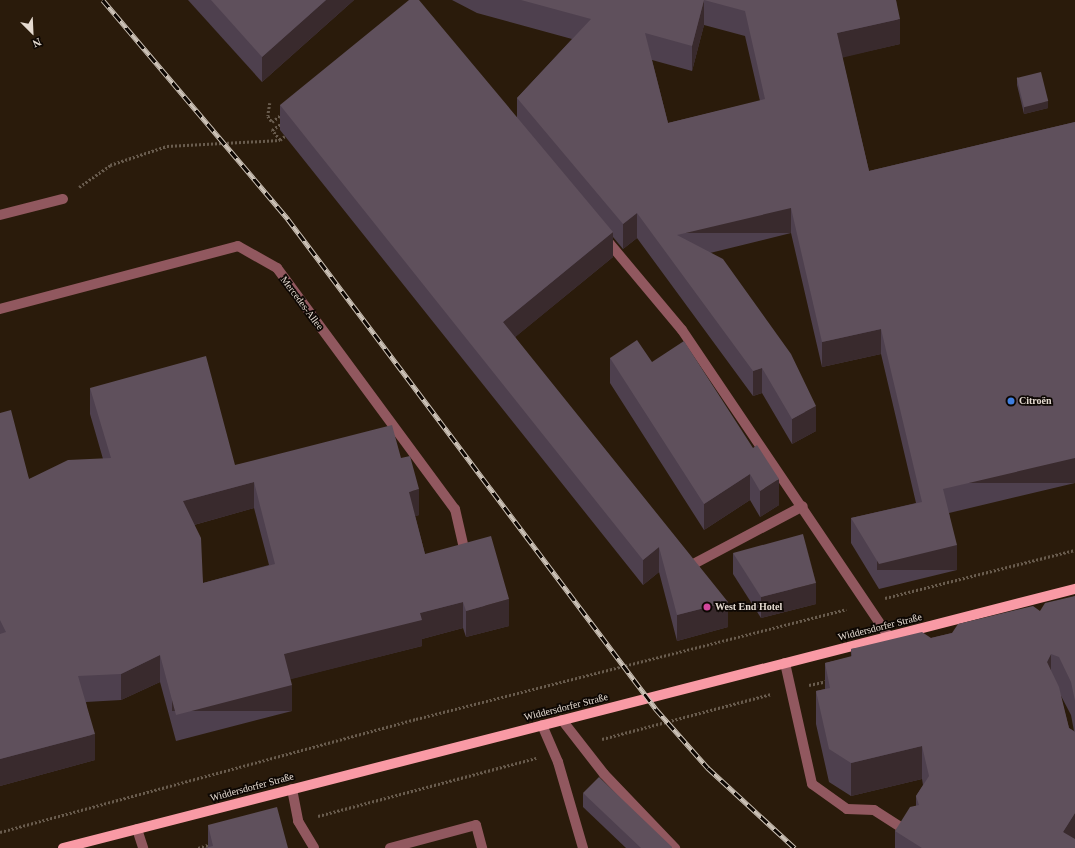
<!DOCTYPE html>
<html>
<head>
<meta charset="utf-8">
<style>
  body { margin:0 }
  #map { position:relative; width:1075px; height:848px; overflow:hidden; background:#2a1b0b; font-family:"Times New Roman",serif }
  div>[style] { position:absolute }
  .path>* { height:2.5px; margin-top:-1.25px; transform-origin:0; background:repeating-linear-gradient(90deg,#695c4e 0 2px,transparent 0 4px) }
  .minor>* { height:10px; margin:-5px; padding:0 5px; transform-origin:5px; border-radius:5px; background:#91585f }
  .major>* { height:10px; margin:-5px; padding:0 5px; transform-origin:5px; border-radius:5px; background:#f99aa5 }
  .rail>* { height:4.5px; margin-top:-2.25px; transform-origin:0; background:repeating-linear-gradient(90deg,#0d0703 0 9px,#ccc2b7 0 18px); box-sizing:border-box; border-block:1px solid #ccc2b7 }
  .wall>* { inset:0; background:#4e404e }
  .shaded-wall>* { inset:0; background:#392a2d; transform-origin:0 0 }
  .building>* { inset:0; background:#5f505c; transform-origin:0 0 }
  .dots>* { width:11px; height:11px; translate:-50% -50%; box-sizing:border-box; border:2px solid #0d0703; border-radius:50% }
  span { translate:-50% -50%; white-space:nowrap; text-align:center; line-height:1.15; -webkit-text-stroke:3.5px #0d0703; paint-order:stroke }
  .street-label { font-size:10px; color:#e5dbd1 }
  .poi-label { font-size:10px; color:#e5dbd1; font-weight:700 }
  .left { translate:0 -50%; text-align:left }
  .north { position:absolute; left:12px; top:12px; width:40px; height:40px; -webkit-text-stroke:3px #0d0703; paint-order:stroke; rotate:156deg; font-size:11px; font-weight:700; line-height:16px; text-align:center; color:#e5dbd1 }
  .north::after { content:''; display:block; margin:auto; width:14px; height:18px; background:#e5dbd1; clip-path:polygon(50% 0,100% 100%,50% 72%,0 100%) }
</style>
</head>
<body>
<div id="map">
  <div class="path">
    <div style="left:270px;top:103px;width:13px;rotate:99deg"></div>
    <div style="left:268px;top:116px;width:7px;rotate:56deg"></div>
    <div style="left:272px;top:122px;width:13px;rotate:-39deg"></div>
    <div style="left:280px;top:140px;width:13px;rotate:-129deg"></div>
    <div style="left:272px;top:130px;width:12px;rotate:-35deg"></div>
    <div style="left:79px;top:187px;width:38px;rotate:-35deg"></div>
    <div style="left:110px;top:165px;width:60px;rotate:-18.4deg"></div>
    <div style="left:167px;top:146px;width:113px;rotate:-3deg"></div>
    <div style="left:280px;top:140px;width:6px;rotate:-39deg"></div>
    <div style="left:885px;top:598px;width:196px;rotate:-14.2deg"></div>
    <div style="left:809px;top:685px;width:19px;rotate:-12deg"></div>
    <div style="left:602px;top:739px;width:175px;rotate:-14.9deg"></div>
    <div style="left:318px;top:816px;width:226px;rotate:-14.9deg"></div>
    <div style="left:0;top:832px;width:431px;rotate:-15.2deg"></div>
    <div style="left:416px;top:719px;width:444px;rotate:-14.3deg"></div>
    <div style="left:198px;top:848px;width:14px;rotate:-17deg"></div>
  </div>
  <div class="minor">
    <div style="left:0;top:215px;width:65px;rotate:-14.3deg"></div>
    <div style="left:605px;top:238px;width:120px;rotate:50.1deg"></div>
    <div style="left:682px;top:330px;width:370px;rotate:56deg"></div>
    <div style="left:0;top:309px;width:246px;rotate:-14.8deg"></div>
    <div style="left:238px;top:246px;width:45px;rotate:29.4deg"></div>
    <div style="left:277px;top:268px;width:300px;rotate:53.6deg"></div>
    <div style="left:455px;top:509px;width:49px;rotate:77.1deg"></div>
    <div style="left:686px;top:568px;width:132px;rotate:-27.9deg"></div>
    <div style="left:785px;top:663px;width:124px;rotate:77.4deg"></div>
    <div style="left:812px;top:784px;width:43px;rotate:35.5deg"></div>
    <div style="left:847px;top:809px;width:27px;rotate:2deg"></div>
    <div style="left:874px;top:810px;width:43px;rotate:32.6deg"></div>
    <div style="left:562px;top:720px;width:68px;rotate:52.1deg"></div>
    <div style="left:604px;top:774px;width:103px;rotate:46.2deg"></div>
    <div style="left:542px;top:725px;width:40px;rotate:66.6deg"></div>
    <div style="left:558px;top:762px;width:90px;rotate:73.8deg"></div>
    <div style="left:292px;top:789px;width:33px;rotate:79deg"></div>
    <div style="left:298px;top:821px;width:31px;rotate:59deg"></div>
    <div style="left:137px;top:829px;width:20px;rotate:72deg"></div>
    <div style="left:390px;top:848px;width:89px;rotate:-15deg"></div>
    <div style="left:476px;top:825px;width:24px;rotate:75deg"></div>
  </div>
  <div class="major">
    <div style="left:63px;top:848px;width:1045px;rotate:-14.36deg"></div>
  </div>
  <div class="rail">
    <div style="left:103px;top:0;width:287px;rotate:49.8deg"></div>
    <div style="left:288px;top:219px;width:613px;rotate:53.09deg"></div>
    <div style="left:656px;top:709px;width:79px;rotate:48.6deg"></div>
    <div style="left:708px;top:768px;width:118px;rotate:42.6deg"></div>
  </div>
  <div class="wall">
    <div style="clip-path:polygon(188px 0,354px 0,262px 82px)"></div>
    <div style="clip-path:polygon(evenodd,452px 0,896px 0,900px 44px,842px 57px,869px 171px,1075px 122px,1075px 483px,949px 513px,957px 570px,879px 589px,851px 543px,851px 518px,916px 503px,881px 354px,822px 367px,791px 233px,710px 253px,816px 431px,792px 444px,762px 393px,753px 396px,637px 238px,623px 249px,613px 237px,613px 257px,515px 337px,728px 627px,677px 641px,659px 572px,643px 585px,280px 130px,280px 105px,517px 118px,517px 98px,572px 39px,477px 13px,452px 0,704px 25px,745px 36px,760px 101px,668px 123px,652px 60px,692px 71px,704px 25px)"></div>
    <div style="clip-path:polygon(1017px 77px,1048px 108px,1024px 114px,1017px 85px)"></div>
    <div style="clip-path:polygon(610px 358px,652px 362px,779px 505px,760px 517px,750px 500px,704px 530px,610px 383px)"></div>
    <div style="clip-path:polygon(evenodd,90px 388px,235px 465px,401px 458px,419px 515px,415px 516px,425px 554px,509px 626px,466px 637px,463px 628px,422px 639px,422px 646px,290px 679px,292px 711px,176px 741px,160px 682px,121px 700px,86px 702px,95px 760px,0 786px,0 413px,29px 479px,103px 459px,90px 414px,90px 388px,254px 508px,269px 565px,203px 583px,194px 525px,254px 508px)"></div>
    <div style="clip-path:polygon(733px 553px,816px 604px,761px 618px,733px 574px)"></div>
    <div style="clip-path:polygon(evenodd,1075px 596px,1075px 848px,895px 848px,895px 831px,916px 806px,916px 796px,923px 785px,922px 779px,851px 796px,829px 782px,816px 724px,816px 691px,825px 689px,825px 663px,851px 657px,851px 649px,931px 638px,952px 633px,1040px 611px,1075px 596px,1060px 694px,1071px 715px,1074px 731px,1069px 728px,1060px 694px)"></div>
    <div style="clip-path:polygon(583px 793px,672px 848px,626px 848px,583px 807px)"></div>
    <div style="clip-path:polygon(208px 825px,288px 848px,208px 847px)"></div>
  </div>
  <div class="shaded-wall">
    <div style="clip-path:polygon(326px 0,354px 0,262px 82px,262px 57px)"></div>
    <div style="clip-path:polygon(704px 0,704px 25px,692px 71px,692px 46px)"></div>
    <div style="clip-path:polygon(900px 19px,900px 44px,837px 59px,837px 33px)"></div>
    <div style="clip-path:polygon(1048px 101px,1048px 108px,1024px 114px,1024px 106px)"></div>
    <div style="left:791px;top:208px;width:25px;height:117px;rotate:90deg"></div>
    <div style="clip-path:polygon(637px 213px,637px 238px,623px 249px,623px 224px)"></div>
    <div style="clip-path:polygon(613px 232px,613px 257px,503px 347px,503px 322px)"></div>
    <div style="clip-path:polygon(881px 329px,881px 354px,822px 367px,822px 342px)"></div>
    <div style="clip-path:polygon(762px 368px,762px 393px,753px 396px,753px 371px)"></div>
    <div style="clip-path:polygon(816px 406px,816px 431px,792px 444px,792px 419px)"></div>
    <div style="left:1075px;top:458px;width:25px;height:136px;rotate:90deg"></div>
    <div style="clip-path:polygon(750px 474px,750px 500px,704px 530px,704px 504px)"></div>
    <div style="clip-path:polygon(779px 479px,779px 505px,760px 517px,760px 491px)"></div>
    <div style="clip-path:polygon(254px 482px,254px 508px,183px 528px,183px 501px)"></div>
    <div style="clip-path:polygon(419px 489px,419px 515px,409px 518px,409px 492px)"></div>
    <div style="left:957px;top:545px;width:25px;height:80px;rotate:90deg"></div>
    <div style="clip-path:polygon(659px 547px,659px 572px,643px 585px,643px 560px)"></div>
    <div style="clip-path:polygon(816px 583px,816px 604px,761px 618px,761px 597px)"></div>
    <div style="clip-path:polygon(509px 599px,509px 626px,466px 637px,466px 611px)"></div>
    <div style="clip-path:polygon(463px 602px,463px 628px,422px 639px,422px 646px,284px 681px,284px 654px,420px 613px)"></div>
    <div style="clip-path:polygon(728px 602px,728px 627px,677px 641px,677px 615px)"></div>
    <div style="clip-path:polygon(1051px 654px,1051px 687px,1047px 662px)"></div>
    <div style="clip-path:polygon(160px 655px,160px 682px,121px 700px,121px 674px)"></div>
    <div style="left:292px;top:685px;width:26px;height:120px;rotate:90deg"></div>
    <div style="clip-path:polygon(95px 734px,95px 760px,0 786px,0 759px)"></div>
    <div style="clip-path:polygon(922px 746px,922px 779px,851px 796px,851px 763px)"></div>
    <div style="clip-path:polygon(1075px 813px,1075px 846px,1063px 832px)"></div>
  </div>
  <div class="building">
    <div style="clip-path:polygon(211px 0,326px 0,262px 57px)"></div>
    <div style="clip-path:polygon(409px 0,419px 0,613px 232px,503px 322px,728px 602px,677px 615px,659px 547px,643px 560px,280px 105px)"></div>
    <div style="clip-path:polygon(evenodd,521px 0,896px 0,900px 19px,837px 33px,869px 171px,1075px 122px,1075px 458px,943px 489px,957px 545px,879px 564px,851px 518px,922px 502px,881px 329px,822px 342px,791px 208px,677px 235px,723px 259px,791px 354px,816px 406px,792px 419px,762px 368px,753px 371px,637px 213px,623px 224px,517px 98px,591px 19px,521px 0,704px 0,745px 11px,765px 99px,668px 123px,645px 33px,692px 46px,704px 0)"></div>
    <div style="left:1041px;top:72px;width:30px;height:25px;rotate:76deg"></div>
    <div style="clip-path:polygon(637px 340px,652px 362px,684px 341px,753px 448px,757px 445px,779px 479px,760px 491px,750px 474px,704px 504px,610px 358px)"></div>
    <div style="clip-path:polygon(evenodd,206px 356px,235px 465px,392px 425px,401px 458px,410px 456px,419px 489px,409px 492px,425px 554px,491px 536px,509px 599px,466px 611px,463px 602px,420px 613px,422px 620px,284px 654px,292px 685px,176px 715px,160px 655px,121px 674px,78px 676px,95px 734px,0 759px,0 634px,6px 632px,0 620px,0 413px,11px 410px,29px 479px,68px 460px,111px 458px,90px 388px,206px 356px,254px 482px,275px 564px,203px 583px,201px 538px,183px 501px,254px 482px)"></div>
    <div style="clip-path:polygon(803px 534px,816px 583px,761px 597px,733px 553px)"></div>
    <div style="clip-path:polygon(1075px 596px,1075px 701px,1071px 682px,1059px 657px,1051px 654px,1047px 662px,1059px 687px,1069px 728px,1075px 732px,1075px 813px,1063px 832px,1075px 839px,1075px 848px,922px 848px,895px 831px,910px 807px,919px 805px,916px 796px,929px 776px,922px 746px,851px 763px,829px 749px,816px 691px,830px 688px,825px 663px,852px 656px,851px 649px,922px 632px,931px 638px,952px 633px,958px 624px,1033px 606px,1040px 611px,1045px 603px)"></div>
    <div style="clip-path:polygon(599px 777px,672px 847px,672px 848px,641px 848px,583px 793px)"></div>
    <div style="clip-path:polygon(277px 807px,288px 848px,204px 848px,213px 846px,208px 825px)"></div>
  </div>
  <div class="dots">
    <div style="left:1011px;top:401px;background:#3f7fe0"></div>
    <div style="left:707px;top:607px;background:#d1479c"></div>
  </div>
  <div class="street-label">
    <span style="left:302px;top:303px;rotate:53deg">Mercedes-Allee</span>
    <span style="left:880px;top:627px;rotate:-14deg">Widdersdorfer Straße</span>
    <span style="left:566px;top:707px;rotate:-14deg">Widdersdorfer Straße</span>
    <span style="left:252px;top:787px;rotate:-15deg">Widdersdorfer Straße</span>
  </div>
  <div class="poi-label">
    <span class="left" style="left:1019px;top:401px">Citroën</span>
    <span class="left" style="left:715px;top:607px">West End Hotel</span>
  </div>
  <div class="north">N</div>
</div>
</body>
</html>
